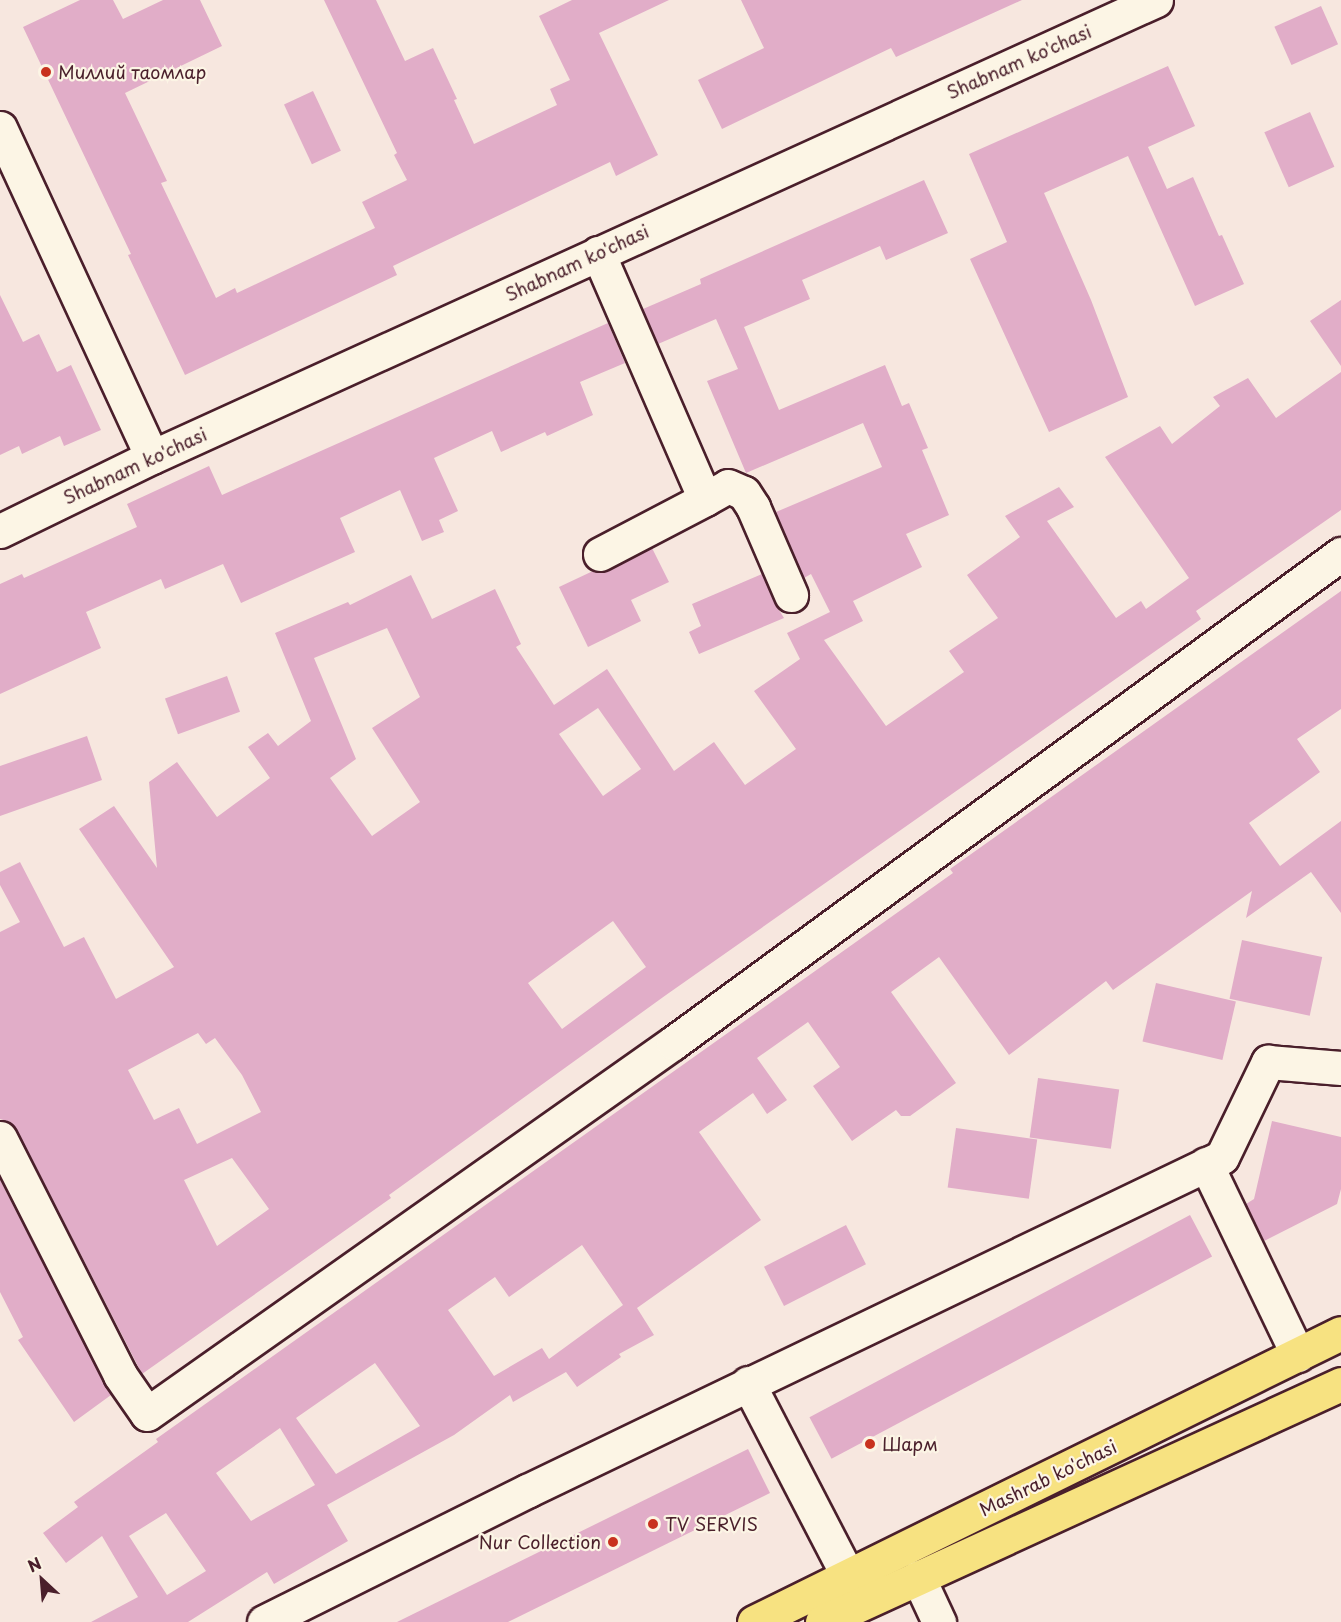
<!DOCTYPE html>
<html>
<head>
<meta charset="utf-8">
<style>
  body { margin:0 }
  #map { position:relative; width:1341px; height:1622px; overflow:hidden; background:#f7e7df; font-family:"Playpen Sans",sans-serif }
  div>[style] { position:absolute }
  .building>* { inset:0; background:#e1adc8; transform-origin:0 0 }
  .roads { filter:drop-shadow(2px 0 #4a1f2b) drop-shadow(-2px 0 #4a1f2b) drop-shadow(0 2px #4a1f2b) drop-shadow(0 -2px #4a1f2b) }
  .minor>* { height:33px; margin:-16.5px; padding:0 16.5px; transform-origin:16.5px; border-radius:16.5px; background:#fcf5e5 }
  .major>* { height:33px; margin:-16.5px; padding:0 16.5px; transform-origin:16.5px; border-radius:16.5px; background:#f7e281 }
  .dots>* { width:16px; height:16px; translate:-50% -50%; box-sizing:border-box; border:3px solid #fcf5e5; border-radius:50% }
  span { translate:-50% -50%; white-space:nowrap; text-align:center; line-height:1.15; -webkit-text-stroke:4.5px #fcf5e5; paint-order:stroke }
  .street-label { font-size:18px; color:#4a1f2b }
  .poi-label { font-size:18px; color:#4a1f2b }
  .left { translate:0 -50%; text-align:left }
  .right { translate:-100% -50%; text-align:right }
  .north { position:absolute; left:12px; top:1550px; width:60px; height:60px; -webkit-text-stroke:4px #fcf5e5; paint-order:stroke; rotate:334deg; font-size:16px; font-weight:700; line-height:24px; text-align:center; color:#4a1f2b }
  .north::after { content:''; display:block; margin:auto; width:21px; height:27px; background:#4a1f2b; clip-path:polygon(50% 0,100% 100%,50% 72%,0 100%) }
</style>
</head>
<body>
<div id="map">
  <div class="building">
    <div style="clip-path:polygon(80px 0,113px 0,123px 19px,163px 0,200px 0,222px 46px,125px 93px,167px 181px,161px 183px,216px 298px,235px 288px,237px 293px,375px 228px,362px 202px,407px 180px,394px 155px,397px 153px,324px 0,376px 0,405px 61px,433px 48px,457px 99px,454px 100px,474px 144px,557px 105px,550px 89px,570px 80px,539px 16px,572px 0,669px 0,599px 33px,658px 155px,616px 176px,610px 162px,393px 266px,397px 275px,185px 375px,128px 255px,131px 254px,23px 27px)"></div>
    <div style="clip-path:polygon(741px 0,1022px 0,896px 57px,891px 48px,722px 129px,698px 80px,764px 48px)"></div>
    <div style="left:1321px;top:6px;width:42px;height:51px;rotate:66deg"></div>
    <div style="clip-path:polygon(1168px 66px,1195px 126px,1148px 147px,1167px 189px,1193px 177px,1219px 236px,1222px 235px,1244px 284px,1195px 306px,1128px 156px,1044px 193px,1091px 300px,1128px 397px,1049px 432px,970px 259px,1007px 242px,969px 154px)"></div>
    <div style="left:313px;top:91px;width:66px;height:32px;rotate:65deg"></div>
    <div style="left:1310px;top:112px;width:60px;height:50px;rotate:66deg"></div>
    <div style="clip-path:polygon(evenodd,924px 180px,948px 233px,886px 260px,880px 246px,802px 280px,810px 299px,744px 327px,779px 410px,885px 365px,902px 406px,909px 403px,928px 448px,922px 450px,949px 515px,906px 534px,922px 567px,853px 601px,863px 621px,824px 640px,886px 726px,964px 672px,949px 651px,998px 618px,967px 575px,1020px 537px,1005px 516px,1059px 487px,1074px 507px,1047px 521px,1116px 618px,1141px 601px,1146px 609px,1189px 578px,1105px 457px,1160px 426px,1172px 444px,1220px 406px,1213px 397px,1248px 378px,1276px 418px,1341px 372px,1341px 510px,1196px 611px,1201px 619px,666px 995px,389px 1195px,391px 1198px,142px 1374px,17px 1130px,10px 1122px,0 1119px,0 932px,20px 922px,0 885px,0 872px,20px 862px,64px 947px,84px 937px,116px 999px,174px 967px,79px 829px,114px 806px,157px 868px,149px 782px,177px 762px,217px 817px,270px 778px,248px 747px,268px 733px,278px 746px,311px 721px,275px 633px,348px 602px,350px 605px,411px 575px,432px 619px,495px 589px,521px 644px,516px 647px,554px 705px,607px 669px,674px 771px,714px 742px,745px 785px,796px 749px,754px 691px,800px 659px,787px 633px,830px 612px,811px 574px,804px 578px,776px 512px,882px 467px,863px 423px,746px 473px,707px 381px,738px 369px,716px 319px,658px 344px,643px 309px,701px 284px,700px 279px,924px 180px,387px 628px,420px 697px,372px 728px,420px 802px,372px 836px,330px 778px,356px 759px,314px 658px,387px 628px,924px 180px,598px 708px,641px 769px,603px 796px,559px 734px,598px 708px,924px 180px,613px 921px,646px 967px,562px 1029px,528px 983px,613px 921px,924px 180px,198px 1033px,206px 1044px,215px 1038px,242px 1075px,261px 1112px,197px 1144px,179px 1108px,154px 1120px,128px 1070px,198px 1033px,924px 180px,232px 1158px,269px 1209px,217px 1246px,184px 1180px,232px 1158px)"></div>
    <div style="clip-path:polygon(0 295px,23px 342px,39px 334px,57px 372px,71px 365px,101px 430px,64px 446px,60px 436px,22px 454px,19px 446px,0 455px)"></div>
    <div style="clip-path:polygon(1341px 300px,1341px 366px,1310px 321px)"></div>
    <div style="clip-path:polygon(608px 323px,625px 363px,580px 382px,593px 415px,547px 436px,545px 432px,501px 452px,492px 431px,434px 458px,458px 511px,439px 520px,444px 532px,422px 541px,400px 490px,340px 518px,355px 552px,241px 603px,223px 564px,165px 589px,161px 579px,86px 612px,101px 648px,0 694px,0 584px,22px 574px,24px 578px,137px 527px,127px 504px,209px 466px,222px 495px)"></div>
    <div style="clip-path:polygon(652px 548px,669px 582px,631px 600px,641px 621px,588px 647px,559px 587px,593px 571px,609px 571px)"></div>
    <div style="clip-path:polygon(762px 574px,774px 602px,784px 618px,699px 654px,689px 632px,701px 626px,692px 604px)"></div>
    <div style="clip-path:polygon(evenodd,1341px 591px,1341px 709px,1297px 739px,1320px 772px,1249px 823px,1280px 866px,1341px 821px,1341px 913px,1311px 872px,1246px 918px,1252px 891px,1113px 990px,1106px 981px,1009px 1055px,939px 957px,891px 992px,956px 1083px,910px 1116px,901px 1116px,896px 1110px,852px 1141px,813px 1086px,840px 1067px,808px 1022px,757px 1058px,787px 1100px,767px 1114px,753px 1093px,699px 1132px,761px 1220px,637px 1308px,654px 1335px,619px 1354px,621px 1357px,577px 1387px,566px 1372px,513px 1402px,510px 1395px,454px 1435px,327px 1505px,348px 1541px,274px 1584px,267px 1572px,188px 1622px,91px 1622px,138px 1597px,102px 1536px,66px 1563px,43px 1533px,78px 1507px,74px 1502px,158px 1442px,156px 1439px,953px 873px,950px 869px,1341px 591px,582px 1245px,623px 1305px,549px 1359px,542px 1348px,494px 1376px,448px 1310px,495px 1277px,509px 1297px,582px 1245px,1341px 591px,375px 1363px,420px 1426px,336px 1474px,296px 1418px,375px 1363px,1341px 591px,280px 1428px,315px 1485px,251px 1521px,216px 1473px,280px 1428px,1341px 591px,166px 1513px,206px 1571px,167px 1595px,129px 1536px,166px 1513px)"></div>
    <div style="left:227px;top:676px;width:38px;height:66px;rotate:70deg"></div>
    <div style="clip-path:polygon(87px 736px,102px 780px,0 816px,0 766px)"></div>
    <div style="left:1242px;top:940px;width:82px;height:60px;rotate:12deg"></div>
    <div style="left:1156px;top:983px;width:82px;height:60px;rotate:13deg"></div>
    <div style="left:1038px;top:1078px;width:82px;height:60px;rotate:8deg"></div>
    <div style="clip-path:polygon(1272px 1121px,1341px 1137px,1341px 1189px,1337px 1204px,1264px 1241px,1246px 1204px,1254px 1199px)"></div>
    <div style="left:956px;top:1128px;width:82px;height:60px;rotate:8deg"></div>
    <div style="clip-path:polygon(0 1180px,111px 1395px,74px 1422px,18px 1340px,23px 1337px,0 1292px)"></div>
    <div style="left:1190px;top:1215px;width:47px;height:431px;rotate:62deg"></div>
    <div style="left:846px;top:1225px;width:44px;height:92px;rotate:63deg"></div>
    <div style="clip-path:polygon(748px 1449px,770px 1493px,508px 1622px,397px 1622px)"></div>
  </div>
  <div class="roads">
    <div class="minor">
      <div style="left:0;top:128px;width:362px;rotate:65.2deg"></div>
      <div style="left:598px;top:253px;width:268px;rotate:66.5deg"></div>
      <div style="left:705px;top:499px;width:26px;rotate:-29deg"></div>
      <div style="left:728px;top:486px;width:17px;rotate:24deg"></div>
      <div style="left:744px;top:493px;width:17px;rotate:57deg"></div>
      <div style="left:753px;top:507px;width:96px;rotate:66.6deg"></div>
      <div style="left:0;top:531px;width:169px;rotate:-26deg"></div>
      <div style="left:152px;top:457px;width:1103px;rotate:-24.47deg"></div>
      <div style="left:600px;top:554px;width:119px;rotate:-27.6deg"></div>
      <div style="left:0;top:1138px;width:266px;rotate:63.1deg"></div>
      <div style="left:120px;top:1375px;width:47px;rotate:55.3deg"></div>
      <div style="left:147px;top:1414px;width:644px;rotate:-35.2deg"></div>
      <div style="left:673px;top:1043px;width:828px;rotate:-36.21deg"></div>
      <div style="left:1206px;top:1164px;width:212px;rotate:64.3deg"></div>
      <div style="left:748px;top:1383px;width:217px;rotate:62.6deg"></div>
      <div style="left:918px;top:1577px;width:50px;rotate:65deg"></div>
      <div style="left:264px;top:1622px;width:294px;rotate:-26.5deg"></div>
      <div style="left:527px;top:1491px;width:771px;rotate:-25.67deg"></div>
      <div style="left:1222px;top:1157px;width:106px;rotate:-64.2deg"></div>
      <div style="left:1268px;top:1062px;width:73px;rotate:4.7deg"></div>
    </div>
    <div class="major">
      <div style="left:754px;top:1622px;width:654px;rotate:-26.21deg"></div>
      <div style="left:822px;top:1622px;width:571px;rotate:-24.63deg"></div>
    </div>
  </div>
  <div class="dots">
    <div style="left:46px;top:72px;background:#c8321e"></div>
    <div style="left:870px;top:1444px;background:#c8321e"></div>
    <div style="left:653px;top:1524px;background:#c8321e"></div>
    <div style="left:613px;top:1542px;background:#c8321e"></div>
  </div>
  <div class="street-label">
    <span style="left:1019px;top:62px;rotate:-24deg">Shabnam ko'chasi</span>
    <span style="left:577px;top:263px;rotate:-25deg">Shabnam ko'chasi</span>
    <span style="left:135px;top:466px;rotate:-25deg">Shabnam ko'chasi</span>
    <span style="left:1048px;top:1478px;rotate:-26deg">Mashrab ko'chasi</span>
  </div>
  <div class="poi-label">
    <span class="left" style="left:58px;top:72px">Миллий таомлар</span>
    <span class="left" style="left:882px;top:1444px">Шарм</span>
    <span class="left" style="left:665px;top:1524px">TV SERVIS</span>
    <span class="right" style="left:601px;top:1542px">Nur Collection</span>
  </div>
  <div class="north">N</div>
</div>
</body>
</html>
